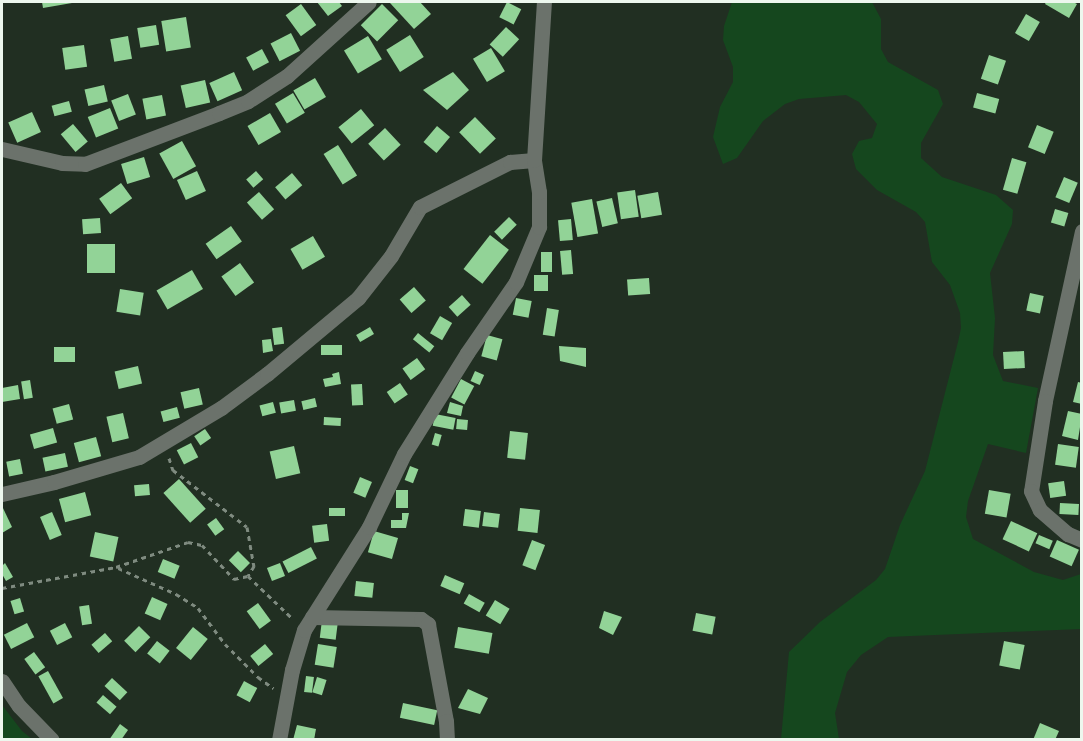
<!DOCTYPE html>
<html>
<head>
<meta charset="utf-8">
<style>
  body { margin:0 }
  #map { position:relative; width:1083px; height:741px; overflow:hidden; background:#212f22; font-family:"Titillium Web",sans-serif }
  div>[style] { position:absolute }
  .green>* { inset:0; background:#15471e }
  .building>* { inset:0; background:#92d397; transform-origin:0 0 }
  .path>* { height:3px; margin-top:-1.5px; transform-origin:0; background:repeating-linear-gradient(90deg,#7f8b80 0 4.5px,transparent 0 9px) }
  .minor>* { height:15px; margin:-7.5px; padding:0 7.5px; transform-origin:7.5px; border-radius:7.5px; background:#6b726b }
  span { translate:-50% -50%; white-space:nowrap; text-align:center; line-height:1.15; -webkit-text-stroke:6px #212f22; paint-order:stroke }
  .frame { position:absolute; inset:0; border:3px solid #edf7ee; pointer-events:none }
</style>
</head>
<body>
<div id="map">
  <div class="green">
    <div style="clip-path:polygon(732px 2px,872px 2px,881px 19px,881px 49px,888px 62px,938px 90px,943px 104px,921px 143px,921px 158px,942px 177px,996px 195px,1013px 210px,1012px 224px,990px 273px,995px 318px,993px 355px,1003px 381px,1038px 388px,1026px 453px,988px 444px,968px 501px,966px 517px,973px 539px,1034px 572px,1063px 580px,1081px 574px,1081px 629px,888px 637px,861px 655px,847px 672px,835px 713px,839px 739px,781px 739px,789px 652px,820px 622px,876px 580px,885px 569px,900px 525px,925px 471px,958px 342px,961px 328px,960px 313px,950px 285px,932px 262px,925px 222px,916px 212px,877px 190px,856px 169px,852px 154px,859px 141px,872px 138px,877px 124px,859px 102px,846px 95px,799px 99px,785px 104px,763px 121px,737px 158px,723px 164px,713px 137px,720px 107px,733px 82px,733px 67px,723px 40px,724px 26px)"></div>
    <div style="clip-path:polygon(2px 705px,22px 731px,32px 739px,2px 739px)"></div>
  </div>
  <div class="building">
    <div style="clip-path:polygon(42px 2px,72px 2px,72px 3px,43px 8px)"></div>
    <div style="clip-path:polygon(317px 2px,339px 2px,342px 6px,328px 16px)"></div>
    <div style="clip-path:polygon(392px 2px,420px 2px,431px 14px,414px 29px,390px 3px)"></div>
    <div style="left:507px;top:2px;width:16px;height:17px;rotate:27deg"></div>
    <div style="clip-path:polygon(1046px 2px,1073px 2px,1077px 4px,1069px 18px,1045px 4px)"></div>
    <div style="left:301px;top:4px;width:26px;height:19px;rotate:54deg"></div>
    <div style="left:382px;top:4px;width:23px;height:30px;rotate:45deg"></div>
    <div style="left:1026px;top:14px;width:16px;height:22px;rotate:30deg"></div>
    <div style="left:186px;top:17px;width:31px;height:25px;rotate:81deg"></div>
    <div style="left:156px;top:25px;width:20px;height:19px;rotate:81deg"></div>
    <div style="left:506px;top:27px;width:18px;height:24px;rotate:43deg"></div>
    <div style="left:291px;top:33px;width:20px;height:23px;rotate:63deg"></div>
    <div style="left:410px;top:35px;width:26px;height:28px;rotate:58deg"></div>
    <div style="left:128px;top:36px;width:23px;height:18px;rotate:80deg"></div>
    <div style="left:368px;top:36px;width:27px;height:28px;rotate:59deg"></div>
    <div style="left:84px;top:45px;width:22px;height:22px;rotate:82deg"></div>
    <div style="left:491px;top:48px;width:27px;height:21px;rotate:59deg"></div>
    <div style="left:262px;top:49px;width:15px;height:18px;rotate:62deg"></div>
    <div style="left:989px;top:55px;width:18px;height:25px;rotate:19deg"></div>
    <div style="left:234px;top:72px;width:20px;height:27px;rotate:66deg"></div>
    <div style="clip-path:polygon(453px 72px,469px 90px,447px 110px,423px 90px)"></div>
    <div style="left:315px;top:78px;width:22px;height:25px;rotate:60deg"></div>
    <div style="left:205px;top:80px;width:23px;height:25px;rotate:77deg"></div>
    <div style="left:104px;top:85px;width:17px;height:20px;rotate:77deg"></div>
    <div style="left:293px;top:93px;width:23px;height:21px;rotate:59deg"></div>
    <div style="left:977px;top:93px;width:23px;height:15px;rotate:15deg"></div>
    <div style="left:128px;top:94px;width:22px;height:18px;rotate:69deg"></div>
    <div style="left:162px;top:95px;width:21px;height:20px;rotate:79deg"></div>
    <div style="left:69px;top:101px;width:11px;height:18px;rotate:75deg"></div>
    <div style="left:110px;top:108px;width:22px;height:24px;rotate:68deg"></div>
    <div style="left:361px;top:109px;width:21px;height:29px;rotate:51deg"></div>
    <div style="left:32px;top:112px;width:22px;height:26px;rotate:66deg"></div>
    <div style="left:270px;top:113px;width:22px;height:26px;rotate:60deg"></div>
    <div style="left:475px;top:117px;width:30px;height:22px;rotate:46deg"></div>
    <div style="left:73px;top:124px;width:23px;height:16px;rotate:50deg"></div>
    <div style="left:1037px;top:125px;width:18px;height:24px;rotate:22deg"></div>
    <div style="left:437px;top:126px;width:17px;height:21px;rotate:40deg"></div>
    <div style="left:385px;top:128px;width:23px;height:23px;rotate:47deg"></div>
    <div style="left:182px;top:141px;width:29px;height:26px;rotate:61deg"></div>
    <div style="left:338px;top:145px;width:36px;height:17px;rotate:58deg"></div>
    <div style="left:144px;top:157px;width:21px;height:24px;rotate:73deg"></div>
    <div style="left:1012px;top:158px;width:15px;height:33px;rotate:16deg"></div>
    <div style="left:197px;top:171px;width:22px;height:22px;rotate:66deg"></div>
    <div style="left:256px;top:171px;width:11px;height:13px;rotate:49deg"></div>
    <div style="left:292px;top:173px;width:16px;height:22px;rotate:50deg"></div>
    <div style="left:1064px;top:177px;width:15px;height:22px;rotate:23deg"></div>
    <div style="left:121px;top:183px;width:19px;height:27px;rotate:54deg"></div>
    <div style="left:635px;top:190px;width:27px;height:18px;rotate:82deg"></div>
    <div style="left:259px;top:192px;width:23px;height:16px;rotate:49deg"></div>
    <div style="left:658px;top:192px;width:23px;height:21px;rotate:80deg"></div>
    <div style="left:612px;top:198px;width:26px;height:16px;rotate:77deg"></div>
    <div style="left:592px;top:199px;width:35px;height:21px;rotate:80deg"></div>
    <div style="left:1055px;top:209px;width:14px;height:14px;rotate:17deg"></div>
    <div style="left:509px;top:217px;width:11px;height:21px;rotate:45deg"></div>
    <div style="left:100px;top:218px;width:15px;height:18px;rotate:86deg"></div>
    <div style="left:571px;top:219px;width:21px;height:13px;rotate:85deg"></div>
    <div style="left:231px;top:226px;width:19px;height:31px;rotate:55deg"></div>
    <div style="left:490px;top:235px;width:24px;height:43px;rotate:38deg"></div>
    <div style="left:313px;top:236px;width:24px;height:26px;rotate:60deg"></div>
    <div style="left:87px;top:244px;width:28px;height:29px"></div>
    <div style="left:571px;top:250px;width:24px;height:11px;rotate:85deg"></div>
    <div style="left:541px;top:252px;width:11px;height:20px"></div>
    <div style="left:240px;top:263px;width:24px;height:23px;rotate:54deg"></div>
    <div style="left:192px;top:270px;width:22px;height:41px;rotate:60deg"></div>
    <div style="left:534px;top:275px;width:14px;height:16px"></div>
    <div style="left:649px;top:278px;width:16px;height:22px;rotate:86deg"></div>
    <div style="left:414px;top:287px;width:18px;height:19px;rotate:49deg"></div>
    <div style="left:120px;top:289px;width:24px;height:23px;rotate:9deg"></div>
    <div style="left:1030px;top:293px;width:14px;height:18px;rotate:12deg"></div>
    <div style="left:462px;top:295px;width:13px;height:18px;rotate:48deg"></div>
    <div style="left:516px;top:298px;width:16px;height:17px;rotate:11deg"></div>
    <div style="left:547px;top:308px;width:12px;height:27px;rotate:9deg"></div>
    <div style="left:440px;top:316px;width:14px;height:20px;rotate:30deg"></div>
    <div style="left:282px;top:327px;width:17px;height:10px;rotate:83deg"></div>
    <div style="left:370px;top:327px;width:8px;height:16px;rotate:60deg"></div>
    <div style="left:418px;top:333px;width:21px;height:8px;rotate:39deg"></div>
    <div style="left:487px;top:335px;width:16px;height:22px;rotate:15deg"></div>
    <div style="clip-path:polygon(271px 339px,273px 351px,263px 353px,262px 340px)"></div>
    <div style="left:342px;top:345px;width:10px;height:21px;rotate:90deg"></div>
    <div style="clip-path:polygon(559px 346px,586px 348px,586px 367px,560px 361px)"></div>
    <div style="left:75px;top:347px;width:15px;height:21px;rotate:90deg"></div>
    <div style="left:1024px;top:351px;width:17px;height:21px;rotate:87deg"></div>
    <div style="left:417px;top:358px;width:14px;height:18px;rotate:54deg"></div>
    <div style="left:138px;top:366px;width:18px;height:24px;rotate:77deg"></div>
    <div style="left:475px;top:371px;width:10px;height:11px;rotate:24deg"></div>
    <div style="clip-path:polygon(339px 372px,341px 384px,325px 387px,323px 379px,333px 377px,332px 374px)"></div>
    <div style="left:461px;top:379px;width:15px;height:21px;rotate:28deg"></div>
    <div style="left:30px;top:380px;width:18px;height:9px;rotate:81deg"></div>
    <div style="clip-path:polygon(1078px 382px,1082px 383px,1082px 404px,1073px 402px)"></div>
    <div style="left:400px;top:383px;width:14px;height:16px;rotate:56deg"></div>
    <div style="left:362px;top:384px;width:21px;height:11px;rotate:87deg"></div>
    <div style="clip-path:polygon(18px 385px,20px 399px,2px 402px,2px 388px)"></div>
    <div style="left:199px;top:388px;width:17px;height:19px;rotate:77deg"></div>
    <div style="left:315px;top:398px;width:9px;height:14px;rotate:77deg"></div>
    <div style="left:294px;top:400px;width:11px;height:15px;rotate:80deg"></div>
    <div style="left:273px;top:402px;width:11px;height:14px;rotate:75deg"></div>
    <div style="clip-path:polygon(450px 402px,463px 406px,461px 416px,447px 413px)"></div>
    <div style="left:69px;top:404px;width:16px;height:17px;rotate:75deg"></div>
    <div style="left:177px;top:407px;width:11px;height:17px;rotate:75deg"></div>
    <div style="clip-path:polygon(1068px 411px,1082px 414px,1078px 440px,1062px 436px)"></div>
    <div style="left:123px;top:413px;width:26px;height:17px;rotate:77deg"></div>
    <div style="left:435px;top:414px;width:21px;height:12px;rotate:11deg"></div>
    <div style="left:324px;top:417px;width:17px;height:8px;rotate:3deg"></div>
    <div style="left:457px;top:419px;width:11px;height:10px;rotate:5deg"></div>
    <div style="left:53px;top:428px;width:15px;height:24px;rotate:74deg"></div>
    <div style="left:205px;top:429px;width:11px;height:13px;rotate:56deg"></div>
    <div style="left:510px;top:431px;width:18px;height:27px;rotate:6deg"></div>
    <div style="left:435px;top:433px;width:7px;height:12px;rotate:16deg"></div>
    <div style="left:96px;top:437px;width:20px;height:23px;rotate:75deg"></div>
    <div style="left:191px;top:443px;width:16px;height:16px;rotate:63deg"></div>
    <div style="left:1058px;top:444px;width:21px;height:21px;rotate:8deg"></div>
    <div style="left:294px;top:446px;width:28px;height:25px;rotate:77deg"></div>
    <div style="left:65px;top:453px;width:14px;height:23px;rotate:78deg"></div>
    <div style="left:20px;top:459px;width:15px;height:14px;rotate:79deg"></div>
    <div style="left:410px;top:466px;width:9px;height:15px;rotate:21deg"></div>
    <div style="left:360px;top:477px;width:13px;height:17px;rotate:23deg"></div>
    <div style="left:179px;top:479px;width:40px;height:21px;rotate:48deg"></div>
    <div style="left:1064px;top:481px;width:15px;height:16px;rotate:82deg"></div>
    <div style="left:149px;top:484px;width:11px;height:15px;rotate:85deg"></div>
    <div style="left:396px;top:490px;width:12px;height:18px"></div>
    <div style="left:989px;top:490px;width:22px;height:24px;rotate:10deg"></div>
    <div style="left:85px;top:492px;width:24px;height:27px;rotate:75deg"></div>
    <div style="left:1060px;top:503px;width:19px;height:11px;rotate:3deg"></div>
    <div style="clip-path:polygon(2px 506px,12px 527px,2px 533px)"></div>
    <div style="left:329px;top:508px;width:16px;height:8px"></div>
    <div style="left:520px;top:508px;width:20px;height:23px;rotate:6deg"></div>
    <div style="left:465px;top:509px;width:16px;height:17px;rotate:7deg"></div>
    <div style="left:52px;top:512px;width:25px;height:13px;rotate:67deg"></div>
    <div style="left:484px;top:512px;width:16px;height:14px;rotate:7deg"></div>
    <div style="clip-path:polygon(402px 513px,409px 513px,406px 528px,391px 528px,391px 520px,402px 520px)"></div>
    <div style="left:216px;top:518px;width:14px;height:11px;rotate:54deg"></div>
    <div style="left:1011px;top:521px;width:29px;height:20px;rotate:25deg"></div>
    <div style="left:327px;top:524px;width:17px;height:15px;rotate:83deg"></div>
    <div style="left:374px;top:531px;width:25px;height:22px;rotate:16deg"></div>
    <div style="left:95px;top:532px;width:24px;height:25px;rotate:12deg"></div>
    <div style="left:1039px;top:535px;width:15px;height:9px;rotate:23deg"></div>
    <div style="left:532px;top:540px;width:14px;height:27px;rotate:21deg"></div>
    <div style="left:1057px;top:540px;width:24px;height:18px;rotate:24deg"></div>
    <div style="left:311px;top:547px;width:13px;height:32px;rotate:63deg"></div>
    <div style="left:238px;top:551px;width:17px;height:13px;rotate:45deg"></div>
    <div style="left:163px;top:559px;width:18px;height:14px;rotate:22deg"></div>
    <div style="clip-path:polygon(5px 563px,13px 577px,6px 581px,2px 574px,2px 566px)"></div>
    <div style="left:280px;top:563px;width:14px;height:14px;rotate:69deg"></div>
    <div style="left:445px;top:575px;width:21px;height:12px;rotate:23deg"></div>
    <div style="left:356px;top:581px;width:18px;height:15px;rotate:6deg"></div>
    <div style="left:469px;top:594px;width:18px;height:11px;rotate:29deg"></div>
    <div style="left:152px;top:597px;width:17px;height:18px;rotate:24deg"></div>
    <div style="left:20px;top:598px;width:14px;height:10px;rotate:73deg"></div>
    <div style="left:495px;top:600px;width:17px;height:18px;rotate:31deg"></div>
    <div style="left:258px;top:603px;width:22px;height:14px;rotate:54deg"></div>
    <div style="left:89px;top:605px;width:19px;height:10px;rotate:81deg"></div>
    <div style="clip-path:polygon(604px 611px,622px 617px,613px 635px,599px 628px)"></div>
    <div style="left:696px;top:613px;width:20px;height:18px;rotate:11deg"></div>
    <div style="left:322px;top:620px;width:16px;height:18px;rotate:7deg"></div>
    <div style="left:27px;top:623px;width:16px;height:26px;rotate:63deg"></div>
    <div style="left:65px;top:623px;width:16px;height:17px;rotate:63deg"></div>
    <div style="left:139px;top:626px;width:16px;height:21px;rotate:45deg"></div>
    <div style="left:193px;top:627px;width:19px;height:27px;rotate:39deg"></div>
    <div style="left:458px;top:627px;width:35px;height:21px;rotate:10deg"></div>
    <div style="left:105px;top:633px;width:11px;height:18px;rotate:49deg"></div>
    <div style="left:157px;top:641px;width:16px;height:16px;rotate:38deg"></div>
    <div style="left:1004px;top:641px;width:21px;height:25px;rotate:11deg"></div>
    <div style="left:265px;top:644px;width:13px;height:19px;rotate:51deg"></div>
    <div style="left:318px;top:644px;width:19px;height:21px;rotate:9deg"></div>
    <div style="left:34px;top:652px;width:19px;height:12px;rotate:54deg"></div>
    <div style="left:48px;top:671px;width:31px;height:11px;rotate:61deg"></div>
    <div style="left:306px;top:676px;width:8px;height:16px;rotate:7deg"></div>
    <div style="left:317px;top:677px;width:10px;height:16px;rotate:17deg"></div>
    <div style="left:112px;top:678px;width:21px;height:11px;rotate:43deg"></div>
    <div style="left:244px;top:681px;width:15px;height:16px;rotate:28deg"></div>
    <div style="clip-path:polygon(468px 689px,488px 698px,480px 714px,458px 708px)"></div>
    <div style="left:103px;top:695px;width:18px;height:10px;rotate:41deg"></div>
    <div style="left:403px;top:703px;width:35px;height:15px;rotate:12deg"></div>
    <div style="clip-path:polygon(1040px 723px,1059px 731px,1055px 740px,1033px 740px)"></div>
    <div style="clip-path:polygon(120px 724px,128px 730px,121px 740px,109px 740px)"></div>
    <div style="clip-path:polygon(297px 725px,316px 729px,314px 740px,293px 740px)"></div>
  </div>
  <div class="path">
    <div style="left:169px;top:458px;width:13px;rotate:72deg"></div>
    <div style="left:173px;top:470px;width:93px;rotate:37.6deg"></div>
    <div style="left:247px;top:527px;width:40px;rotate:80deg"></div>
    <div style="left:254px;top:566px;width:12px;rotate:121deg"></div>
    <div style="left:118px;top:568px;width:64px;rotate:24.1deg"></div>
    <div style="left:176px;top:594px;width:26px;rotate:32deg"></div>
    <div style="left:198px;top:608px;width:45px;rotate:53.1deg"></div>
    <div style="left:225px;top:644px;width:47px;rotate:45deg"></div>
    <div style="left:258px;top:677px;width:19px;rotate:36deg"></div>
    <div style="left:2px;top:588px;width:116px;rotate:-10.4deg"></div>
    <div style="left:116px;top:567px;width:76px;rotate:-19.1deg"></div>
    <div style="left:188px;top:542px;width:14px;rotate:12deg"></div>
    <div style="left:202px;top:545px;width:47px;rotate:46.7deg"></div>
    <div style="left:234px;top:579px;width:14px;rotate:-12deg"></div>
    <div style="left:248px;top:576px;width:61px;rotate:43.7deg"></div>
  </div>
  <div class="minor">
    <div style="left:2px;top:149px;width:62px;rotate:13.1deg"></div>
    <div style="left:62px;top:163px;width:23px;rotate:2deg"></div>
    <div style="left:85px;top:164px;width:143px;rotate:-20.8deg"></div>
    <div style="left:219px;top:113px;width:31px;rotate:-22deg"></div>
    <div style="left:248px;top:101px;width:46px;rotate:-32.7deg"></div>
    <div style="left:287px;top:76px;width:110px;rotate:-42.1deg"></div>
    <div style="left:1082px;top:231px;width:174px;rotate:102.3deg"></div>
    <div style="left:1045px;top:401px;width:91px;rotate:98.8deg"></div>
    <div style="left:1031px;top:491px;width:21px;rotate:65deg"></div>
    <div style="left:1040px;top:510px;width:37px;rotate:41deg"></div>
    <div style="left:1068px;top:534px;width:15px;rotate:23deg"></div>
    <div style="left:2px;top:494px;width:53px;rotate:-13deg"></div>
    <div style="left:54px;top:482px;width:89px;rotate:-16.4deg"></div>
    <div style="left:139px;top:457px;width:96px;rotate:-30.9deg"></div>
    <div style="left:221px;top:408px;width:57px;rotate:-36.5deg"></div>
    <div style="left:267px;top:374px;width:119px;rotate:-39.9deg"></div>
    <div style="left:358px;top:298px;width:53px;rotate:-51.8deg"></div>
    <div style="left:391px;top:256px;width:57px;rotate:-59.4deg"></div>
    <div style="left:420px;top:207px;width:101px;rotate:-26.6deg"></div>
    <div style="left:510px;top:162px;width:24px;rotate:-5deg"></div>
    <div style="left:312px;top:617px;width:109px;rotate:1.1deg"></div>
    <div style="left:421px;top:619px;width:9px;rotate:36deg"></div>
    <div style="left:428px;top:624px;width:99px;rotate:79.5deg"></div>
    <div style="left:446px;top:721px;width:19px;rotate:87deg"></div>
    <div style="left:2px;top:681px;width:30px;rotate:56deg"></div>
    <div style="left:19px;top:706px;width:47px;rotate:45.9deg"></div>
    <div style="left:279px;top:740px;width:71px;rotate:-79.5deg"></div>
    <div style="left:292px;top:670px;width:42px;rotate:-73.3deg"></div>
    <div style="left:304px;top:630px;width:122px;rotate:-57.7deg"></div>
    <div style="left:369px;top:527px;width:81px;rotate:-64.4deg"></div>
    <div style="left:404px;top:454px;width:119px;rotate:-58deg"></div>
    <div style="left:467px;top:353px;width:86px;rotate:-55.4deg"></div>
    <div style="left:516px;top:282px;width:60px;rotate:-67.3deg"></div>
    <div style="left:539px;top:227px;width:35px;rotate:-90deg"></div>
    <div style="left:539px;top:192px;width:32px;rotate:-99deg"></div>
    <div style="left:534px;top:160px;width:158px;rotate:-86.4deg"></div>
  </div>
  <div class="frame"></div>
</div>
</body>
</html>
